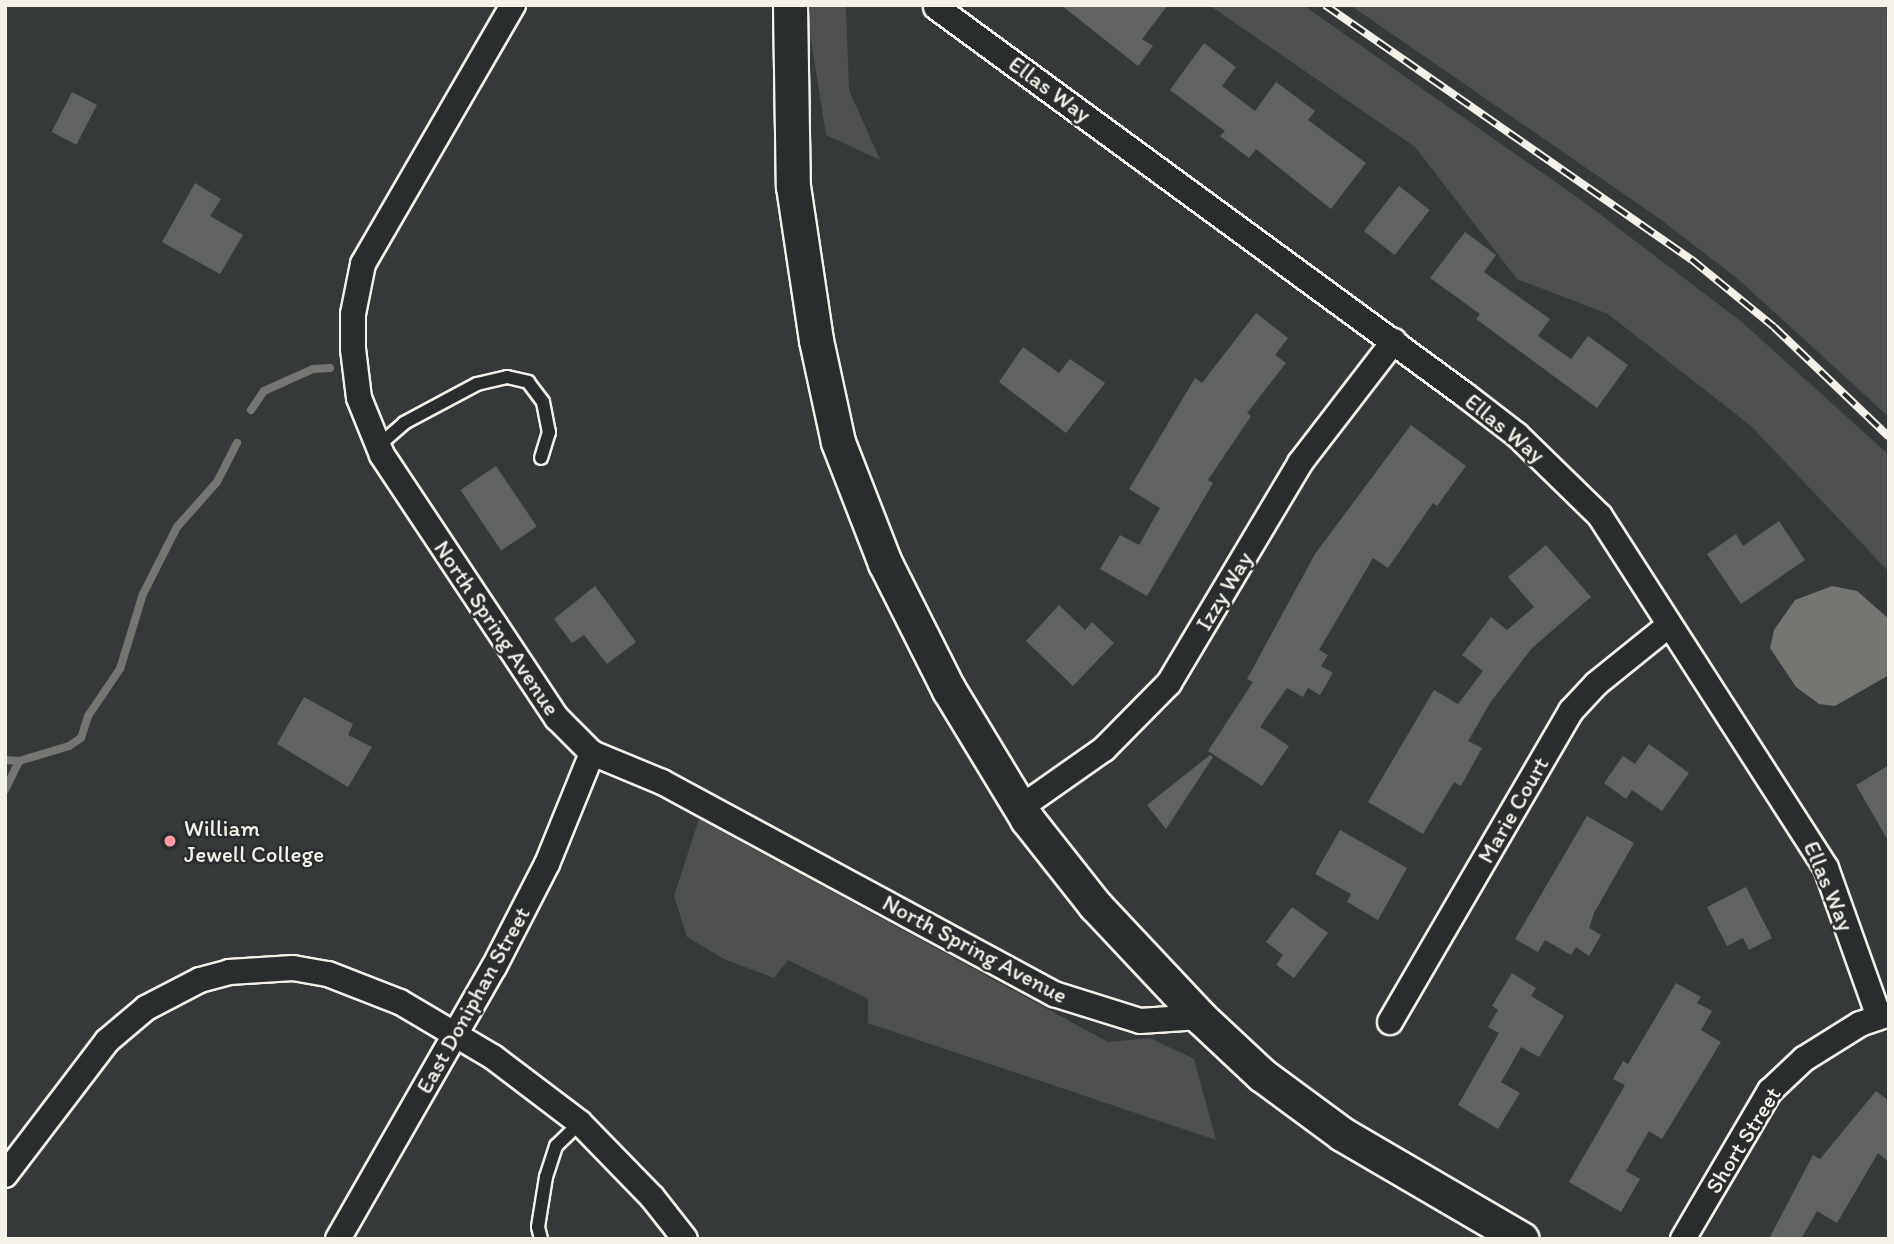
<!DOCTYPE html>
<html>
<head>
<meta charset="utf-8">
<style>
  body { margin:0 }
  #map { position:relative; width:1894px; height:1244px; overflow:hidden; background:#363939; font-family:Itim,sans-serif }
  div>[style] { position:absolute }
  .green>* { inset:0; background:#4e514f }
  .water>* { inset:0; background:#757572 }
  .stream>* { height:8px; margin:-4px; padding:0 4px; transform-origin:4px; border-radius:4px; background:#757572 }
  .building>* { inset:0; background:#616362; transform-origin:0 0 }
  .roads { filter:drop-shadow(2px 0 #f4f1e8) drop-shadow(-2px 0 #f4f1e8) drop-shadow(0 2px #f4f1e8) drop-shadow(0 -2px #f4f1e8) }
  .service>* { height:12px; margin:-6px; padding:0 6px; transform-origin:6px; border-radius:6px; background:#2a2d2e }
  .minor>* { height:24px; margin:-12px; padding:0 12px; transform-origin:12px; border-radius:12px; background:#2a2d2e }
  .secondary>* { height:33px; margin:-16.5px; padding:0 16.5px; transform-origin:16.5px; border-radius:16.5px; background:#2a2d2e }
  .rail>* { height:8px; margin-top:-4px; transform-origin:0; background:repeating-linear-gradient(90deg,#2a2d2e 0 16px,#f4f1e8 0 32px); box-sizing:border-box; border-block:2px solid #f4f1e8 }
  .dots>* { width:19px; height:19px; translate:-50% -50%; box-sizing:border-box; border:4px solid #2a2d2e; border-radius:50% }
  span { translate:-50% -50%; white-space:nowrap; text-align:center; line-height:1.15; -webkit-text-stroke:5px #2a2d2e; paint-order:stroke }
  .street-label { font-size:23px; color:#f4f1e8 }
  .poi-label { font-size:23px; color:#f4f1e8 }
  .left { translate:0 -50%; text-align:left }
  .frame { position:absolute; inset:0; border:7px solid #f4f1e8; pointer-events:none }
</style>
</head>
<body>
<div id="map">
  <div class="green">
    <div style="clip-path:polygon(811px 5px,846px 5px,849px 90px,880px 160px,826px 135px,808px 21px)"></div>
    <div style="clip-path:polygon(1209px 5px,1303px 5px,1588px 205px,1743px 323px,1889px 455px,1889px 572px,1751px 426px,1608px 314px,1517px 279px,1415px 147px)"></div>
    <div style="clip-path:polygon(1350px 5px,1885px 5px,1889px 14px,1889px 417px,1738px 279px,1660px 219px)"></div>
    <div style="clip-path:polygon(699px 819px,1108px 1042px,1150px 1038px,1194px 1059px,1216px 1140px,868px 1023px,868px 999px,788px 960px,774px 978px,724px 959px,687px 937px,674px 896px)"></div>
  </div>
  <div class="water">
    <div style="clip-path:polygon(1832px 586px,1857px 591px,1889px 619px,1889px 675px,1835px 706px,1819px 704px,1796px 687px,1770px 648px,1774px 630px,1795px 600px)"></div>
  </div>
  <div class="stream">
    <div style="left:251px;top:410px;width:23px;rotate:-56deg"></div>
    <div style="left:264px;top:391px;width:54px;rotate:-24.2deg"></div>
    <div style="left:313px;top:369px;width:17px;rotate:-3deg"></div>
    <div style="left:5px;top:760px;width:14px;rotate:4deg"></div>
    <div style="left:19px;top:761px;width:52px;rotate:-16.7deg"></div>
    <div style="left:69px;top:746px;width:14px;rotate:-34deg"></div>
    <div style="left:81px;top:738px;width:23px;rotate:-72deg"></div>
    <div style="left:88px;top:716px;width:57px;rotate:-55.8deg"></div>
    <div style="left:120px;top:669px;width:78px;rotate:-73deg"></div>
    <div style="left:143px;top:594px;width:75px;rotate:-63.1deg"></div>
    <div style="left:177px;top:527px;width:60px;rotate:-48.4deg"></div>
    <div style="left:217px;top:482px;width:44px;rotate:-62.9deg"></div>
    <div style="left:5px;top:790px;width:32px;rotate:-64deg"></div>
  </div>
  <div class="building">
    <div style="clip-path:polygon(1061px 5px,1168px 5px,1142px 39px,1153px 46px,1138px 66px)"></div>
    <div style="clip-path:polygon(1204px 43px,1236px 67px,1222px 86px,1255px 111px,1276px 82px,1315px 111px,1308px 120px,1366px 163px,1331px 209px,1256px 149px,1249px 158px,1220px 136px,1225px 131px,1170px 90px)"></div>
    <div style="left:72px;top:92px;width:28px;height:45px;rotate:27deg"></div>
    <div style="clip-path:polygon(195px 183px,221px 199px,210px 216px,243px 235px,220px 274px,162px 242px)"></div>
    <div style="left:1399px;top:186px;width:39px;height:57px;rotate:38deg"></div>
    <div style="clip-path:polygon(1465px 232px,1496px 255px,1484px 272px,1550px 319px,1538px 336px,1571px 359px,1588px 336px,1628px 365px,1597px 408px,1476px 319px,1480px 314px,1430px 278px)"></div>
    <div style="clip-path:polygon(1256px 313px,1288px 338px,1275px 355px,1286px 363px,1247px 413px,1251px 416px,1208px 480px,1213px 483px,1147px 596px,1100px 569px,1120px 535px,1139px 545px,1160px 508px,1129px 489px,1195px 378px,1202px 383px)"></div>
    <div style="clip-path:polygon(1023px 347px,1059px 373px,1070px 359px,1105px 383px,1066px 433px,999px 382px)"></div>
    <div style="clip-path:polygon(1411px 425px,1466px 466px,1437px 506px,1433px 503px,1388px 568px,1373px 558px,1319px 650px,1328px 655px,1321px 666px,1333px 673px,1320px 695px,1308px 688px,1303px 697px,1287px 688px,1260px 727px,1289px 746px,1262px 786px,1208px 751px,1253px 682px,1247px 679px,1315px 554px)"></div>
    <div style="left:496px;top:466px;width:73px;height:43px;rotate:56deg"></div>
    <div style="clip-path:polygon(1779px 521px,1805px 560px,1741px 604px,1707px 554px,1736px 534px,1743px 546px)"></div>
    <div style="clip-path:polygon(1546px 545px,1591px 597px,1532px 648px,1490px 703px,1468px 741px,1482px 748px,1461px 786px,1454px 782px,1423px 834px,1368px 802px,1434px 690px,1458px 704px,1483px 671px,1462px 655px,1491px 617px,1507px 630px,1534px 607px,1508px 577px)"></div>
    <div style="clip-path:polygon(595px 586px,636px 642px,607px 664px,584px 635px,572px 643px,554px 619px)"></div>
    <div style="clip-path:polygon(1059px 605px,1085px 630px,1092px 622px,1114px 643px,1073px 686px,1026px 641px)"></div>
    <div style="clip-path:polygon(304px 697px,353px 724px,348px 735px,372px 747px,348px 787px,277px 744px)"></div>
    <div style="clip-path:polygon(1649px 744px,1689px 773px,1662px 811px,1632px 790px,1626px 799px,1604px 783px,1623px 756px,1635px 764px)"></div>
    <div style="clip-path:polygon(1210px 755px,1213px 757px,1166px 829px,1147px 805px)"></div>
    <div style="clip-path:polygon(1889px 765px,1889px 842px,1856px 785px)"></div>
    <div style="clip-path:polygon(1587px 816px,1634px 843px,1594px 913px,1589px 928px,1601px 935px,1589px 956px,1576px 947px,1571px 955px,1545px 940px,1538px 952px,1515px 939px)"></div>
    <div style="clip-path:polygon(1340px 830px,1407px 868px,1378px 920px,1347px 902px,1351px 894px,1315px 874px)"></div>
    <div style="clip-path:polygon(1746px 887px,1772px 938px,1749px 950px,1743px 938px,1727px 946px,1707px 907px)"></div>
    <div style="clip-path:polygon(1292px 907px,1328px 933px,1294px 978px,1276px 965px,1283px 955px,1266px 942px)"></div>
    <div style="clip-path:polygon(1512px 973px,1536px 988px,1531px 996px,1564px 1016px,1539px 1057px,1521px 1047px,1501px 1082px,1520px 1093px,1498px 1129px,1458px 1105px,1499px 1033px,1488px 1027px,1498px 1010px,1492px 1006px)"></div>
    <div style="clip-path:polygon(1676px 983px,1701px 997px,1697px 1003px,1712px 1011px,1701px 1030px,1721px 1042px,1662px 1139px,1649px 1131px,1626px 1171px,1640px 1179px,1621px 1212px,1569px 1182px,1625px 1085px,1613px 1079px,1623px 1061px,1628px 1064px)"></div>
    <div style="clip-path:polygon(1876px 1091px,1889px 1101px,1889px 1162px,1878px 1153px,1837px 1223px,1817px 1211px,1801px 1239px,1769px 1239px,1813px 1155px,1820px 1159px)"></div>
  </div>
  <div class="roads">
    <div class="service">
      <div style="left:378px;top:446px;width:35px;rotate:-41deg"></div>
      <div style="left:404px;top:423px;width:83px;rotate:-28.1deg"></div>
      <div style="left:477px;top:384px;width:31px;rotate:-13deg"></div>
      <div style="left:507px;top:377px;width:22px;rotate:13deg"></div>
      <div style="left:528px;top:382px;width:25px;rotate:53deg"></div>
      <div style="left:543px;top:402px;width:31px;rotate:79deg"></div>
      <div style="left:549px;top:432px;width:27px;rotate:107deg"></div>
      <div style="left:541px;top:1239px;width:12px;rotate:-104deg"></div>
      <div style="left:538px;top:1227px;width:51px;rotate:-80.9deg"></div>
      <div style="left:546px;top:1177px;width:33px;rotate:-72deg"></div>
      <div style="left:556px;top:1146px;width:33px;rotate:-44deg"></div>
    </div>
    <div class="minor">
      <div style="left:513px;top:5px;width:299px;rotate:120.1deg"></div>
      <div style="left:363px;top:264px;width:51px;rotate:101.3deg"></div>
      <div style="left:353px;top:314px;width:35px;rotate:90deg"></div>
      <div style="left:353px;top:349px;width:49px;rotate:83deg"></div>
      <div style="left:359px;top:398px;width:61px;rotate:68deg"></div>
      <div style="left:382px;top:455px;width:316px;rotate:56.4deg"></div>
      <div style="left:557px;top:718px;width:49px;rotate:45deg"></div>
      <div style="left:592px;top:753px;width:76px;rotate:22.5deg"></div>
      <div style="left:662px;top:782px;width:446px;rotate:28.4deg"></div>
      <div style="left:1054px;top:994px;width:90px;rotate:17.4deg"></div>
      <div style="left:1140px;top:1021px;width:60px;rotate:-3.8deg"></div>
      <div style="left:936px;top:7px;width:656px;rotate:36.26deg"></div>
      <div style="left:1465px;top:395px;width:66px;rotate:37.6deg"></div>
      <div style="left:1517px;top:435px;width:116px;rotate:44.3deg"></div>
      <div style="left:1600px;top:516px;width:418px;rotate:57.3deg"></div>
      <div style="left:1826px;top:868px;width:158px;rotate:70.4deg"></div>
      <div style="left:1020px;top:808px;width:103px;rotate:-35.1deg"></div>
      <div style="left:1104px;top:749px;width:93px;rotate:-45.4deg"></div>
      <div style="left:1169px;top:683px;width:256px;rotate:-59.2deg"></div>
      <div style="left:1300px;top:463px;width:154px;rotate:-52.4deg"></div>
      <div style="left:1390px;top:1022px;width:360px;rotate:-59.8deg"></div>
      <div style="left:1571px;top:711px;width:37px;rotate:-47deg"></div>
      <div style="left:1596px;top:684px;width:94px;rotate:-38.9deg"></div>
      <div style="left:5px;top:1175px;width:168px;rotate:-52.7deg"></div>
      <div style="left:107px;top:1041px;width:51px;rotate:-40.2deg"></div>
      <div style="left:146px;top:1008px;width:61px;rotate:-27.4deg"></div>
      <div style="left:200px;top:980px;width:30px;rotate:-15deg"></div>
      <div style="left:229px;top:972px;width:64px;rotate:-3.6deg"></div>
      <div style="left:293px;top:968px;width:36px;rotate:10deg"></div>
      <div style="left:328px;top:974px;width:77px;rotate:21.3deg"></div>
      <div style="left:400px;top:1002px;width:108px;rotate:30.6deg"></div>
      <div style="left:493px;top:1057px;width:109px;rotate:37.2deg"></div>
      <div style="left:580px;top:1123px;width:103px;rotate:45.8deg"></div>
      <div style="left:652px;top:1197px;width:53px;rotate:51.8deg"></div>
      <div style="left:338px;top:1239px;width:314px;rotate:-60.2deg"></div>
      <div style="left:494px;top:967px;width:116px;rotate:-62.8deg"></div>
      <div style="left:547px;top:864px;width:120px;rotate:-67.9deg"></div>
      <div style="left:1683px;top:1239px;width:172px;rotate:-59.6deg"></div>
      <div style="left:1770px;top:1091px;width:47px;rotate:-43.3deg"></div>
      <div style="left:1804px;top:1059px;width:66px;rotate:-32deg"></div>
      <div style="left:1860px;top:1024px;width:31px;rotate:-19deg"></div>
    </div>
    <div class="secondary">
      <div style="left:790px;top:5px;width:181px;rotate:89.1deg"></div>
      <div style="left:793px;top:186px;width:156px;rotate:81.5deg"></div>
      <div style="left:816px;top:340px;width:104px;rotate:77.8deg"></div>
      <div style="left:838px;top:442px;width:130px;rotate:68.8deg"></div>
      <div style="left:885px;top:563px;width:142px;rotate:63.3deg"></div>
      <div style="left:949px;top:690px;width:151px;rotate:58.8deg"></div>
      <div style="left:1027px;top:819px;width:110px;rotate:51.7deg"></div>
      <div style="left:1095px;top:905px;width:154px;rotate:46.8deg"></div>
      <div style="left:1200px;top:1017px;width:85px;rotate:43.1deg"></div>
      <div style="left:1262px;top:1075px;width:99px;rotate:36.4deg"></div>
      <div style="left:1342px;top:1134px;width:208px;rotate:30.3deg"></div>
    </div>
  </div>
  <div class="rail">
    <div style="left:1325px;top:5px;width:446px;rotate:34.8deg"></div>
    <div style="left:1691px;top:259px;width:107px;rotate:39.3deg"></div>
    <div style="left:1774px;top:327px;width:159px;rotate:43.7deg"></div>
  </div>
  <div class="dots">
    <div style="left:170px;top:841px;background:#ff9aa2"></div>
  </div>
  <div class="street-label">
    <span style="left:1050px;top:89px;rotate:36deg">Ellas Way</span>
    <span style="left:1505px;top:428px;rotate:39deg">Ellas Way</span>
    <span style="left:1224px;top:591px;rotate:-59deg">Izzy Way</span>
    <span style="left:497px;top:628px;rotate:56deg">North Spring Avenue</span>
    <span style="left:1513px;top:810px;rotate:-60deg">Marie Court</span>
    <span style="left:1829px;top:886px;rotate:67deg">Ellas Way</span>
    <span style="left:975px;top:949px;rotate:28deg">North Spring Avenue</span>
    <span style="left:473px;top:1000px;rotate:-61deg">East Doniphan Street</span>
    <span style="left:1743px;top:1140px;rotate:-58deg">Short Street</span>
  </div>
  <div class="poi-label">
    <span class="left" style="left:184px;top:841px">William<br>Jewell College</span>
  </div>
  <div class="frame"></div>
</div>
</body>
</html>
